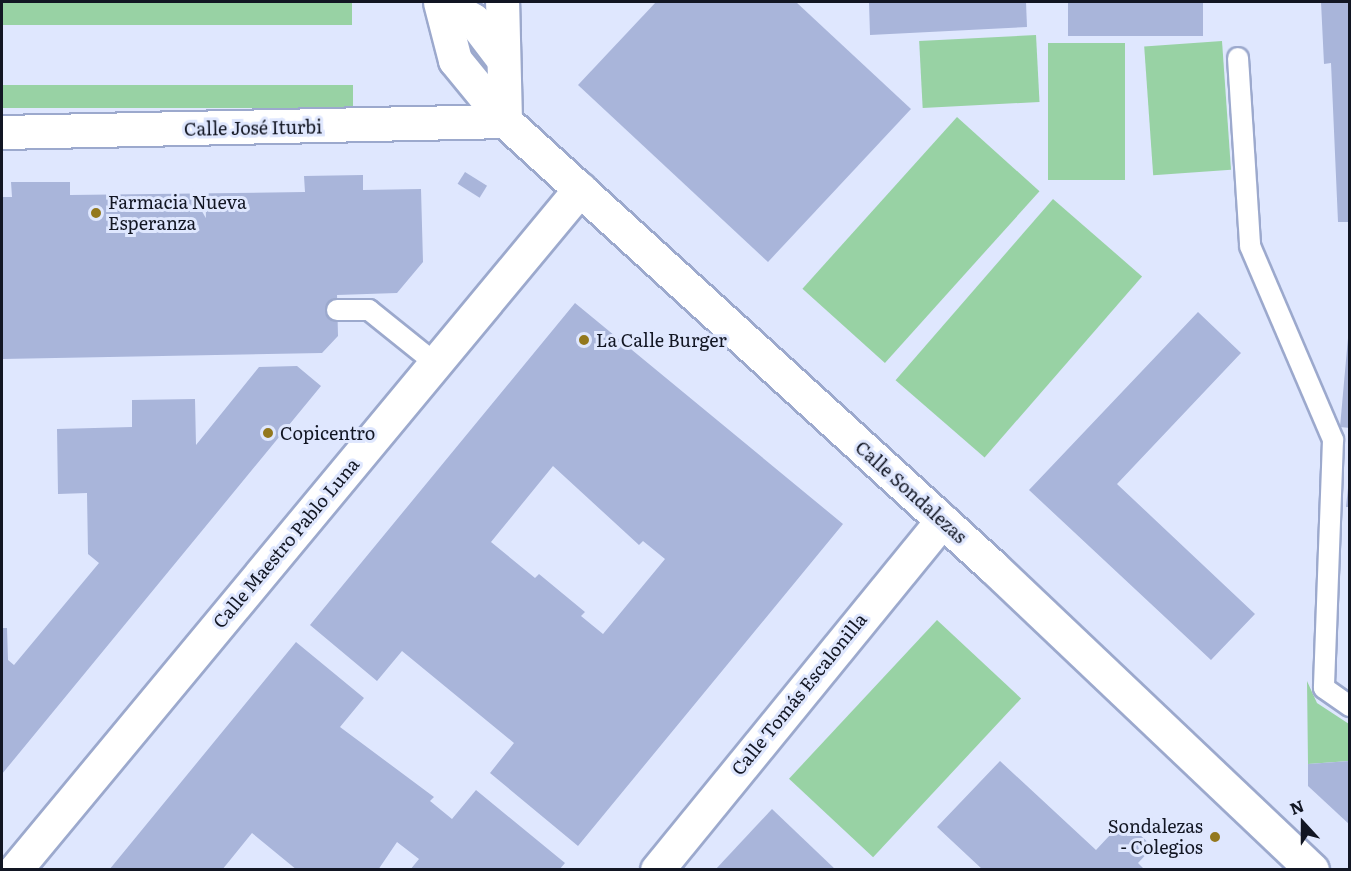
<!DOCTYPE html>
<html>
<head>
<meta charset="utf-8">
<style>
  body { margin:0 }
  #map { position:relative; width:1351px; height:871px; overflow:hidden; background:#dfe7fe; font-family:Literata,serif }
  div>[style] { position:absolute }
  .green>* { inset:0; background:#98d2a4; transform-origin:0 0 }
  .building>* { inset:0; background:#a9b5da; transform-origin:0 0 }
  .roads { filter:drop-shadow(2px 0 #9ca9cd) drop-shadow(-2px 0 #9ca9cd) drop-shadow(0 2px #9ca9cd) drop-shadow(0 -2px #9ca9cd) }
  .service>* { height:20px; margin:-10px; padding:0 10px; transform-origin:10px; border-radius:10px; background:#fff }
  .minor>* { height:33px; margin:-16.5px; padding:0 16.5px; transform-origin:16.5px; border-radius:16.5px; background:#fff }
  .secondary>* { height:33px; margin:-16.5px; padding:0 16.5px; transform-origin:16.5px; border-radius:16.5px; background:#fff }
  .dots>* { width:16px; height:16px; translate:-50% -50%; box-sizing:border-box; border:3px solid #dfe7fe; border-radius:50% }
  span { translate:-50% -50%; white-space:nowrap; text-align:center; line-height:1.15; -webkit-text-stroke:6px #dfe7fe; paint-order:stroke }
  .street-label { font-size:18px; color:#121623 }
  .poi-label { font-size:18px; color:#121623 }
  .left { translate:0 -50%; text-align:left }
  .right { translate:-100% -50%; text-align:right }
  .frame { position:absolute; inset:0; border:3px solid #121623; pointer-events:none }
  .north { position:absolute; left:1273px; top:793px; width:60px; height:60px; -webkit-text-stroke:4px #dfe7fe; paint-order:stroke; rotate:339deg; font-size:16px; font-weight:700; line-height:24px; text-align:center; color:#121623 }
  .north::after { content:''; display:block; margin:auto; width:21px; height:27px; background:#121623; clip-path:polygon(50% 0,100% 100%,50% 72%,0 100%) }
</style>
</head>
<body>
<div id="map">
  <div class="green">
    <div style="left:352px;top:2px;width:23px;height:350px;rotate:90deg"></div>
    <div style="left:1036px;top:35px;width:67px;height:117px;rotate:87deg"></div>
    <div style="left:1222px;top:41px;width:129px;height:78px;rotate:86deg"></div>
    <div style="left:1048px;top:43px;width:77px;height:137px"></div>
    <div style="left:353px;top:85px;width:23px;height:351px;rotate:90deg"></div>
    <div style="left:957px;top:117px;width:111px;height:231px;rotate:42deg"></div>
    <div style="left:1053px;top:199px;width:118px;height:240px;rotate:41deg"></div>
    <div style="left:937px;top:620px;width:115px;height:217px;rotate:43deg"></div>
    <div style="clip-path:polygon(1307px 681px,1317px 703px,1349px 724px,1349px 761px,1308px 764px)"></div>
  </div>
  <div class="building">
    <div style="clip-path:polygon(656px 2px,796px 2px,911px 109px,768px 262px,578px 85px)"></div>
    <div style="clip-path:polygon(869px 2px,1026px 2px,1027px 27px,870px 35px)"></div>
    <div style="left:1068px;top:2px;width:135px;height:34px"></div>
    <div style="clip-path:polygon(1321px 2px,1350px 2px,1350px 222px,1338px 222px,1331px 63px,1324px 64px)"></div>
    <div style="left:465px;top:172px;width:26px;height:14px;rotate:32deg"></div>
    <div style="clip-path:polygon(363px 175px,363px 190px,421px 189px,423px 262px,397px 293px,337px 295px,338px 336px,322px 353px,2px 359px,2px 197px,12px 197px,11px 182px,70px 182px,70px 195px,305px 192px,304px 176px)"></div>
    <div style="clip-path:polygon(evenodd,575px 303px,843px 524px,578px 846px,490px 773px,514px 743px,402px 651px,377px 681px,310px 625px,575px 303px,553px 466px,639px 545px,643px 541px,665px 559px,603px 634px,581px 616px,585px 612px,539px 574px,535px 578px,491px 542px,553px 466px)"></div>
    <div style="clip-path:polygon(1198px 312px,1241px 353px,1117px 484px,1255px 614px,1211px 660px,1029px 490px)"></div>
    <div style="clip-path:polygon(1348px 338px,1350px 338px,1350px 428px,1340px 427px)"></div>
    <div style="clip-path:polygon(297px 366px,321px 386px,2px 774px,2px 628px,7px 628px,8px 660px,14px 665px,99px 563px,88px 554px,87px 493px,58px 494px,57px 429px,132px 427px,132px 400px,195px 399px,196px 445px,259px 367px)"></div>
    <div style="clip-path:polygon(1348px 488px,1350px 488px,1350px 507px,1346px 507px)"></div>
    <div style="clip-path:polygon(296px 642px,364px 698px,340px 727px,434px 797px,430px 801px,452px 819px,476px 790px,565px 863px,559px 870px,410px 870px,419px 859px,397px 842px,378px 870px,297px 870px,252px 833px,222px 870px,109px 870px)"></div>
    <div style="clip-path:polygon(1000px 761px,1096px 850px,1124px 820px,1153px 847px,1138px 863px,1145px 870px,983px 870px,937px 827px)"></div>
    <div style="clip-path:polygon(1350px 761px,1350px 825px,1308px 786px,1308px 764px)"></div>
    <div style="clip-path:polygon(772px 809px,836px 870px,715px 870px)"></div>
  </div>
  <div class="roads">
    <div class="service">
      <div style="left:1238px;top:58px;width:188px;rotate:86.3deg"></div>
      <div style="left:1250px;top:246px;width:211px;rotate:66.8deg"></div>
      <div style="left:1333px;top:440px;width:248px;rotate:92.1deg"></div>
      <div style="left:1324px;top:688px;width:32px;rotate:35deg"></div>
      <div style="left:337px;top:310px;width:32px"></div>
      <div style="left:369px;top:310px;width:85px;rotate:38.8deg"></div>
    </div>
    <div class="minor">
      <div style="left:442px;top:2px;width:36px;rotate:30deg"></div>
      <div style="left:473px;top:20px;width:48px;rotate:52.7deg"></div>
      <div style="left:2px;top:132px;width:503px;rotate:-1.25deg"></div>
      <div style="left:505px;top:121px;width:119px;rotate:-91.4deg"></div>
      <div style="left:15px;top:870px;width:885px;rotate:-50.32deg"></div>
      <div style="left:657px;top:870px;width:451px;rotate:-50.8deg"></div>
    </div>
    <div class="secondary">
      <div style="left:440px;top:2px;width:60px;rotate:75.5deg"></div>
      <div style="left:455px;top:60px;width:79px;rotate:50.7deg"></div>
      <div style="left:505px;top:121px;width:660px;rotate:42.42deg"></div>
      <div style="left:992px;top:566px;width:441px;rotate:43.5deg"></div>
    </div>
  </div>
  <div class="dots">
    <div style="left:96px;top:213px;background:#93781e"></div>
    <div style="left:584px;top:340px;background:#93781e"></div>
    <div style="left:268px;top:433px;background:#93781e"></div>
    <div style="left:1215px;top:837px;background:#93781e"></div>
  </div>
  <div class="street-label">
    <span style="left:253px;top:128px;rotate:-1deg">Calle José Iturbi</span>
    <span style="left:911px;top:492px;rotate:42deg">Calle Sondalezas</span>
    <span style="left:286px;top:543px;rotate:-50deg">Calle Maestro Pablo Luna</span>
    <span style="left:799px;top:694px;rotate:-51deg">Calle Tomás Escalonilla</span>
  </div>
  <div class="poi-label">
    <span class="left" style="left:108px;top:213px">Farmacia Nueva<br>Esperanza</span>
    <span class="left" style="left:596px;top:340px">La Calle Burger</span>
    <span class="left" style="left:280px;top:433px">Copicentro</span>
    <span class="right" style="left:1203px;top:837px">Sondalezas<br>- Colegios</span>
  </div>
  <div class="frame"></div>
  <div class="north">N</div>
</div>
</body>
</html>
